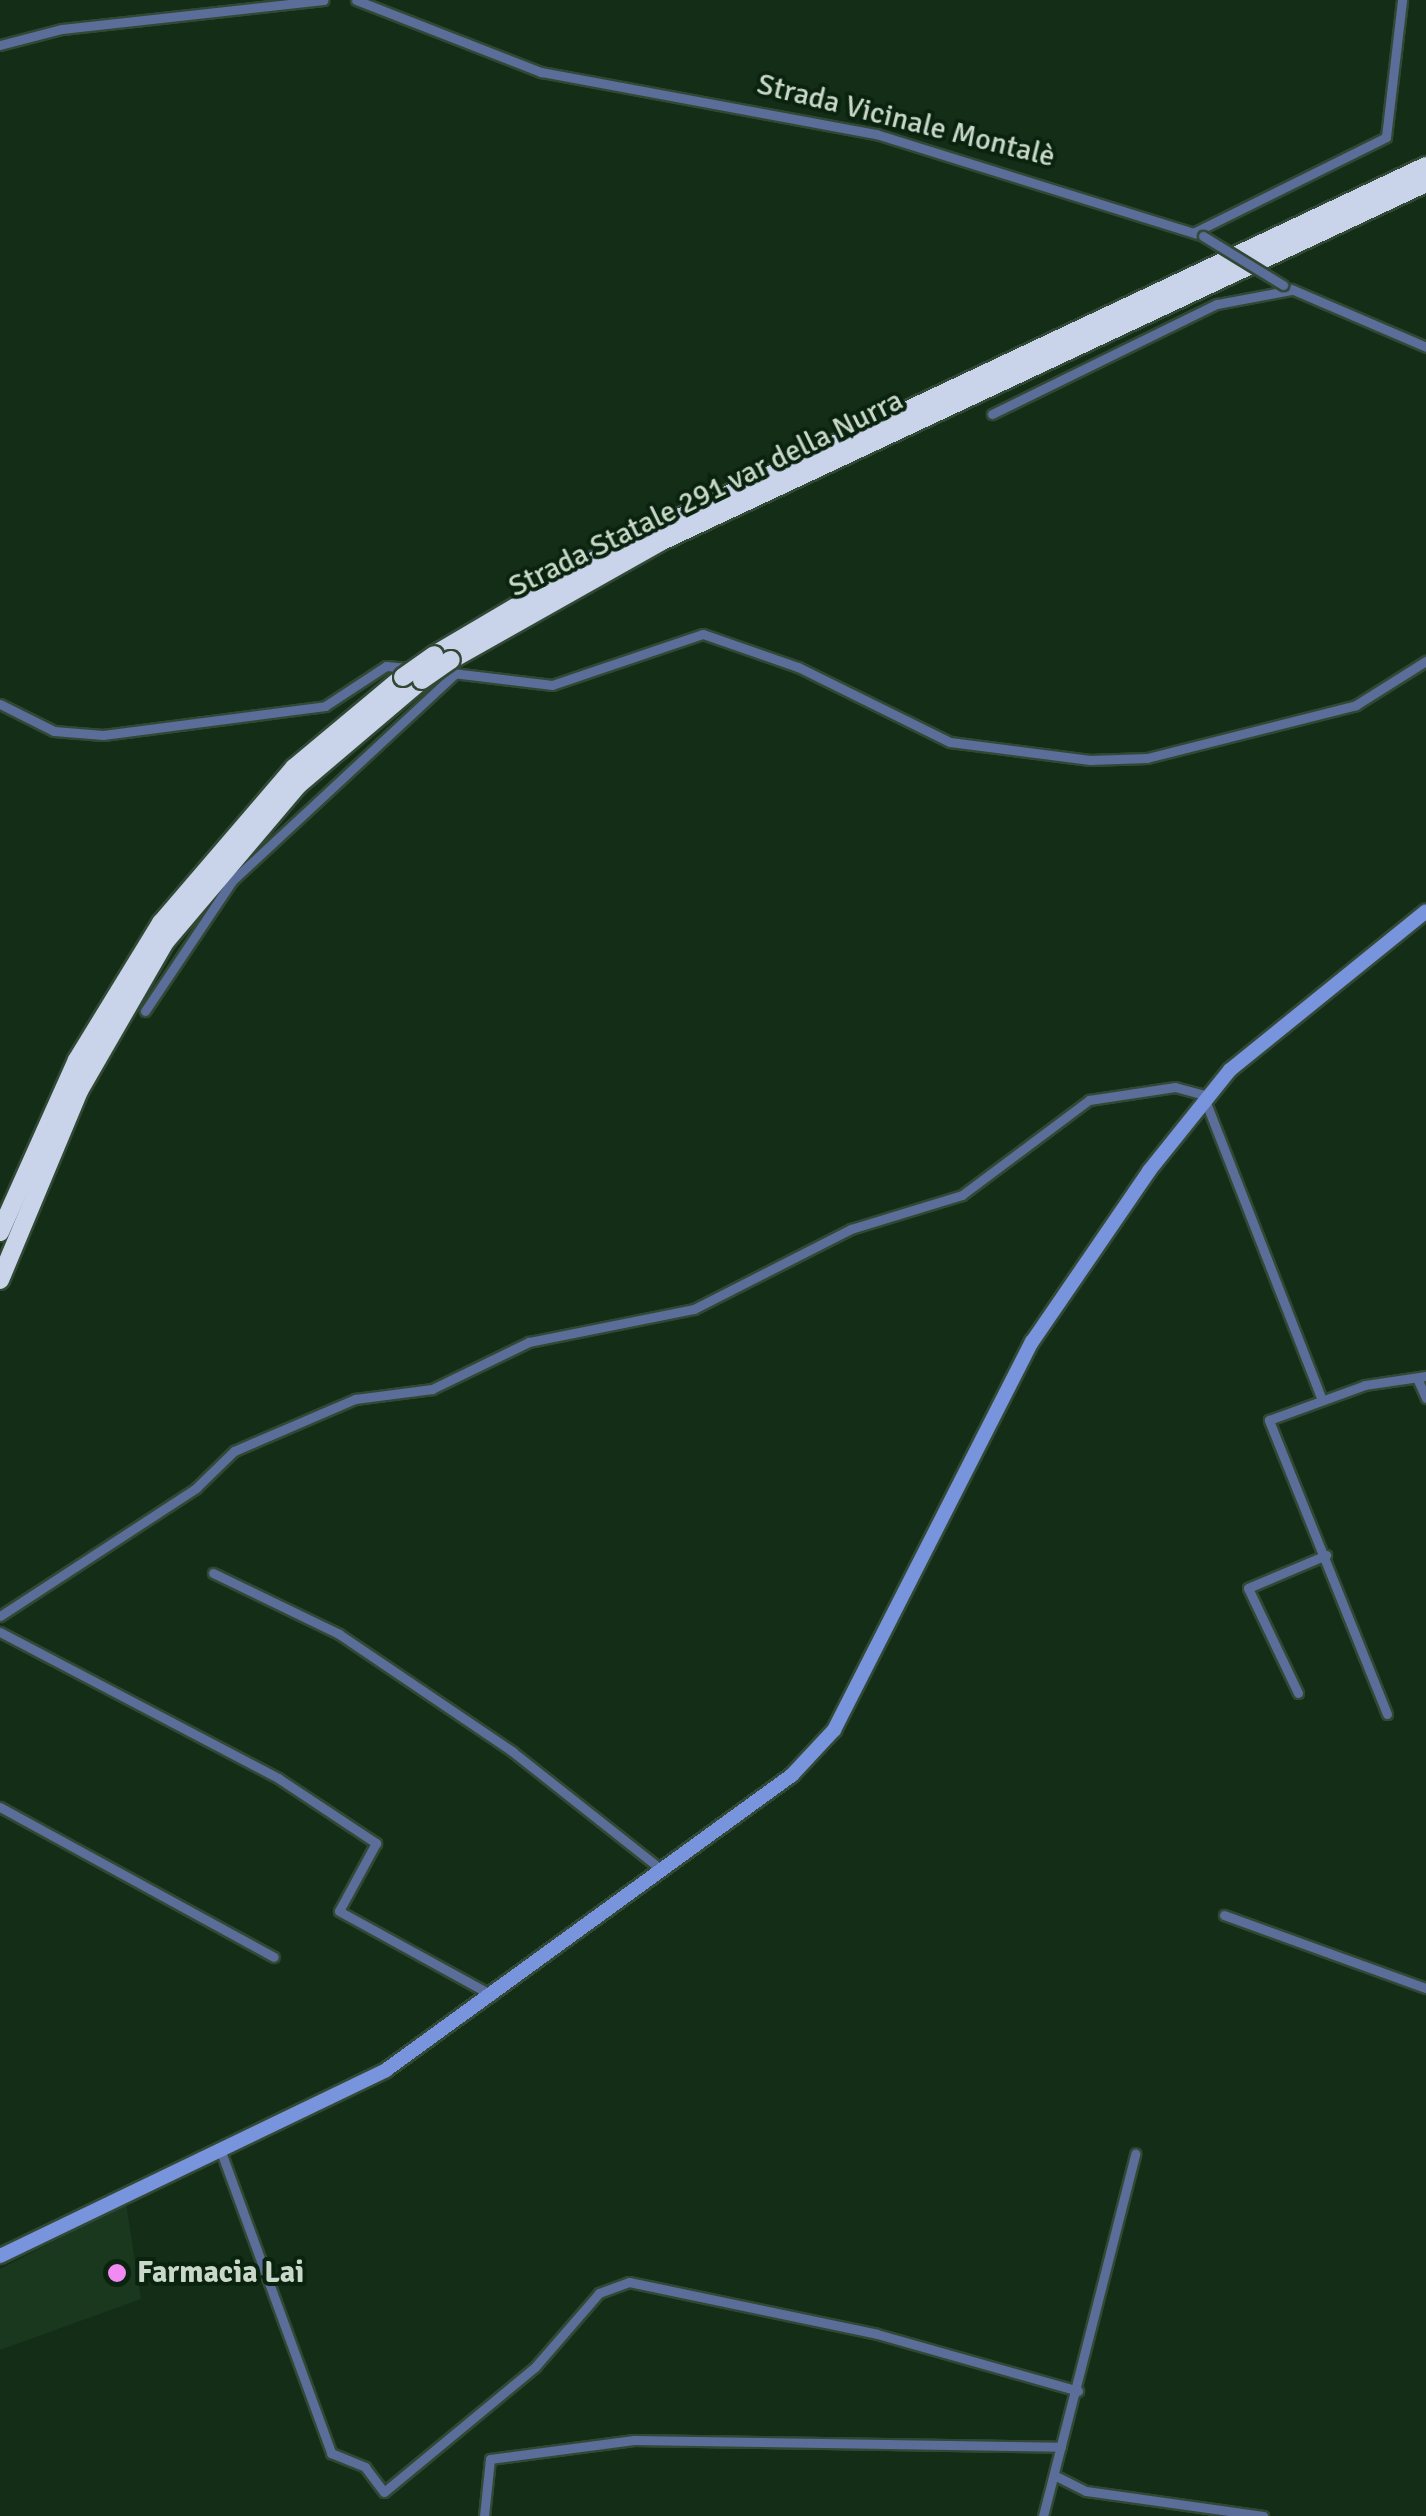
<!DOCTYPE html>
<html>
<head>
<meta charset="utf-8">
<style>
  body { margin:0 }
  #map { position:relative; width:1426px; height:2516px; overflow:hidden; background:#142d17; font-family:Signika,sans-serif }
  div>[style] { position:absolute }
  .built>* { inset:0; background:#1a381e }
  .roads { filter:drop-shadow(2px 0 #314834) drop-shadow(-2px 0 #314834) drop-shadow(0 2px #314834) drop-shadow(0 -2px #314834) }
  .street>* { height:9px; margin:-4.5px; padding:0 4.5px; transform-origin:4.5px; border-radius:4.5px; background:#5b6d99 }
  .secondary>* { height:14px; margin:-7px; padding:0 7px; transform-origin:7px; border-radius:7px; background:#7894dc }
  .highway>* { height:18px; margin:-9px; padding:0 9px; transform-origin:9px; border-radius:9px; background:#c9d3ea }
  .bridges { filter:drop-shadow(2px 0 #314834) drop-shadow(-2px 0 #314834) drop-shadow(0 2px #314834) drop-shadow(0 -2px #314834) }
  .street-bridge>* { height:9px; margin:-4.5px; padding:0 4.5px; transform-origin:4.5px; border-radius:4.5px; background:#5b6d99 }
  .highway-bridge>* { height:18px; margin:-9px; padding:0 9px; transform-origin:9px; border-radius:9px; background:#c9d3ea }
  .dots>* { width:28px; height:28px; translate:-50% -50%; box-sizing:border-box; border:5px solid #0a230e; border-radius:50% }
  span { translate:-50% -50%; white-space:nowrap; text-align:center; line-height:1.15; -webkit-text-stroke:8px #0a230e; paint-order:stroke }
  .street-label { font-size:30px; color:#c9d8ca }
  .poi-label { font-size:30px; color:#c9d8ca; font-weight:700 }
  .left { translate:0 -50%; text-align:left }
</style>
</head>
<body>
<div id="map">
  <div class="built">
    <div style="clip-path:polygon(126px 2204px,141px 2299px,0 2350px,0 2269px)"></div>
  </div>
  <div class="roads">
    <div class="street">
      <div style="left:356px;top:0;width:199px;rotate:21.3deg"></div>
      <div style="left:541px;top:72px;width:341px;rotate:10.5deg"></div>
      <div style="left:876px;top:134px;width:343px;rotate:17.3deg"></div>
      <div style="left:0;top:45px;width:64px;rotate:-14.5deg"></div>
      <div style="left:62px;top:29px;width:263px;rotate:-6.3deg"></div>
      <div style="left:1195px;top:232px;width:213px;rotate:-26.4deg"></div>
      <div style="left:1386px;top:137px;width:138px;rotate:-83.3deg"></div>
      <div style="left:1291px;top:289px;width:147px;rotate:23.2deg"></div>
      <div style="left:992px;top:414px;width:250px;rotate:-26.1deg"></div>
      <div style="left:1217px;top:304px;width:76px;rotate:-10.6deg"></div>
      <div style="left:436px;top:671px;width:117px;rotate:6.9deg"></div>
      <div style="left:552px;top:685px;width:159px;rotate:-18.7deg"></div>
      <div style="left:703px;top:634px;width:101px;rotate:19.2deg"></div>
      <div style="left:798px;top:667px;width:169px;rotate:26.3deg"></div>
      <div style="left:950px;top:742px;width:141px;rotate:7.3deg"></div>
      <div style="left:1090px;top:760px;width:57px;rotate:-2deg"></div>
      <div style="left:1147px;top:758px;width:216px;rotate:-14.2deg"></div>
      <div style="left:1356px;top:705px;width:83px;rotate:-32.2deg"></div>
      <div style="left:0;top:704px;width:60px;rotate:26.6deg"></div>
      <div style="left:54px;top:731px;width:49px;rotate:4.7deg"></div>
      <div style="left:103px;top:735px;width:224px;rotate:-7.4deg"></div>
      <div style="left:325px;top:706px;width:73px;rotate:-33.3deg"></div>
      <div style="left:386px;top:666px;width:25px;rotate:5deg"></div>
      <div style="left:145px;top:1011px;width:156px;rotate:-56.2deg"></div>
      <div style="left:232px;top:881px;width:304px;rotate:-42.9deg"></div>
      <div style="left:1205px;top:1100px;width:322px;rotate:68.7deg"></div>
      <div style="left:1417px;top:1378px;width:22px;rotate:66deg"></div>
      <div style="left:213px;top:1573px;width:140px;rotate:25.8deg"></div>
      <div style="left:339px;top:1634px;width:210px;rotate:34.1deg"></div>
      <div style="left:513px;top:1752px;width:190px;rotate:38.4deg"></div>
      <div style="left:0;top:1616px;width:234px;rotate:-33.1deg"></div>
      <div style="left:196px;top:1488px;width:53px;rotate:-44.2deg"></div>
      <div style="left:234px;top:1451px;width:132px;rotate:-23.3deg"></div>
      <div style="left:355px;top:1399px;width:78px;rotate:-7.4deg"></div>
      <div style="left:432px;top:1389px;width:108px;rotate:-25.9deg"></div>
      <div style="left:529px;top:1342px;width:168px;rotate:-11.3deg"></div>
      <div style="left:694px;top:1309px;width:176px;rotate:-27deg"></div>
      <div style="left:851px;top:1229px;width:116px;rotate:-17deg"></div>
      <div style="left:962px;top:1195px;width:159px;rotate:-36.8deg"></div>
      <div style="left:1089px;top:1100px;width:87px;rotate:-8.6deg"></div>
      <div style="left:1175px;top:1087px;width:34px;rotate:15deg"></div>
      <div style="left:0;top:1632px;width:314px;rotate:27.7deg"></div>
      <div style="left:278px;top:1778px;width:118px;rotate:33.6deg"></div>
      <div style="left:376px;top:1843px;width:77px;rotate:118.6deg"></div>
      <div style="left:339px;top:1911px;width:175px;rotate:28.8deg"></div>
      <div style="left:1298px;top:1693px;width:116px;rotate:-115.5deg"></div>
      <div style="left:1248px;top:1588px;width:85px;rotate:-22.9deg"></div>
      <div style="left:1387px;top:1714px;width:317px;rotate:-111.9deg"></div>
      <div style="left:1269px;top:1420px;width:102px;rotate:-20deg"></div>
      <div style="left:1365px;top:1385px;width:62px;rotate:-8.4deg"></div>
      <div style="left:0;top:1807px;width:312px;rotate:28.7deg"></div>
      <div style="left:1224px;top:1915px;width:215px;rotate:19.9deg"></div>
      <div style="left:220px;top:2149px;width:324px;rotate:69.9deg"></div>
      <div style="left:331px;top:2453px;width:37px;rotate:22deg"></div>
      <div style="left:365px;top:2467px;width:31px;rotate:53deg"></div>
      <div style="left:384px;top:2492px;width:196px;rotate:-39.6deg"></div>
      <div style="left:535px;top:2367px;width:98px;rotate:-49.1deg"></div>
      <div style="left:599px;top:2293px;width:32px;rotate:-20deg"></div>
      <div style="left:629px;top:2282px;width:253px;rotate:11.8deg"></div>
      <div style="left:877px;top:2334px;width:209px;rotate:15.8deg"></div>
      <div style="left:1058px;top:2477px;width:31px;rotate:27deg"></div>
      <div style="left:1086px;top:2491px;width:179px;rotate:8deg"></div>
      <div style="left:484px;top:2516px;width:57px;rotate:-84deg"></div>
      <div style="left:490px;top:2459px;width:145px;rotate:-7.5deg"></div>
      <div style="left:634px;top:2440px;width:427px;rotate:0.9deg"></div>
      <div style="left:1043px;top:2516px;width:374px;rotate:-75.7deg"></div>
    </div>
    <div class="secondary">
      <div style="left:0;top:2256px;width:428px;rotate:-25.7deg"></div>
      <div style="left:386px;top:2070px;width:502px;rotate:-36deg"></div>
      <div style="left:792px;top:1775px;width:62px;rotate:-47deg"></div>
      <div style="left:834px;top:1730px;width:436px;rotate:-63deg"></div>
      <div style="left:1032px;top:1342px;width:207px;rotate:-55.6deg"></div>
      <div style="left:1149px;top:1171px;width:129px;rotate:-51.3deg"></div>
      <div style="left:1230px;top:1070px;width:252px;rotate:-39deg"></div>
    </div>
    <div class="highway">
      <div style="left:434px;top:655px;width:217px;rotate:-30.5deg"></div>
      <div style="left:621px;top:545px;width:890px;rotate:-25.21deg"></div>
      <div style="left:451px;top:660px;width:240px;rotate:-29.4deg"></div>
      <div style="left:660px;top:542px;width:846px;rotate:-25.11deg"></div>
      <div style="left:0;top:1232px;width:188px;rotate:-65.9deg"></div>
      <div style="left:77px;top:1060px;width:161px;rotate:-58.5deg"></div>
      <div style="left:161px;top:923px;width:204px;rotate:-49.4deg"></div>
      <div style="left:294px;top:768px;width:142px;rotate:-39.9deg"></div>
      <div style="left:0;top:1280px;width:205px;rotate:-67.3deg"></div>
      <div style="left:79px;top:1091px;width:172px;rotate:-60deg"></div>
      <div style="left:165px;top:942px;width:206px;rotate:-49.7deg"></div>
      <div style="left:298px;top:785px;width:162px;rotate:-40.3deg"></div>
    </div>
  </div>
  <div class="bridges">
    <div class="street-bridge">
      <div style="left:1203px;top:236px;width:94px;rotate:31.5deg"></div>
    </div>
    <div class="highway-bridge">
      <div style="left:403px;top:677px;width:38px;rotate:-35deg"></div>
      <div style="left:422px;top:680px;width:35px;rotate:-35deg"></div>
    </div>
  </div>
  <div class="dots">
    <div style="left:117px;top:2273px;background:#f28af3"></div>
  </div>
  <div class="street-label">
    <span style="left:906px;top:121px;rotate:14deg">Strada Vicinale Montalè</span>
    <span style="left:706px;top:494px;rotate:-26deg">Strada Statale 291 var della Nurra</span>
  </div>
  <div class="poi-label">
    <span class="left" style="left:137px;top:2273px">Farmacia Lai</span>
  </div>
</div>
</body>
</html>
